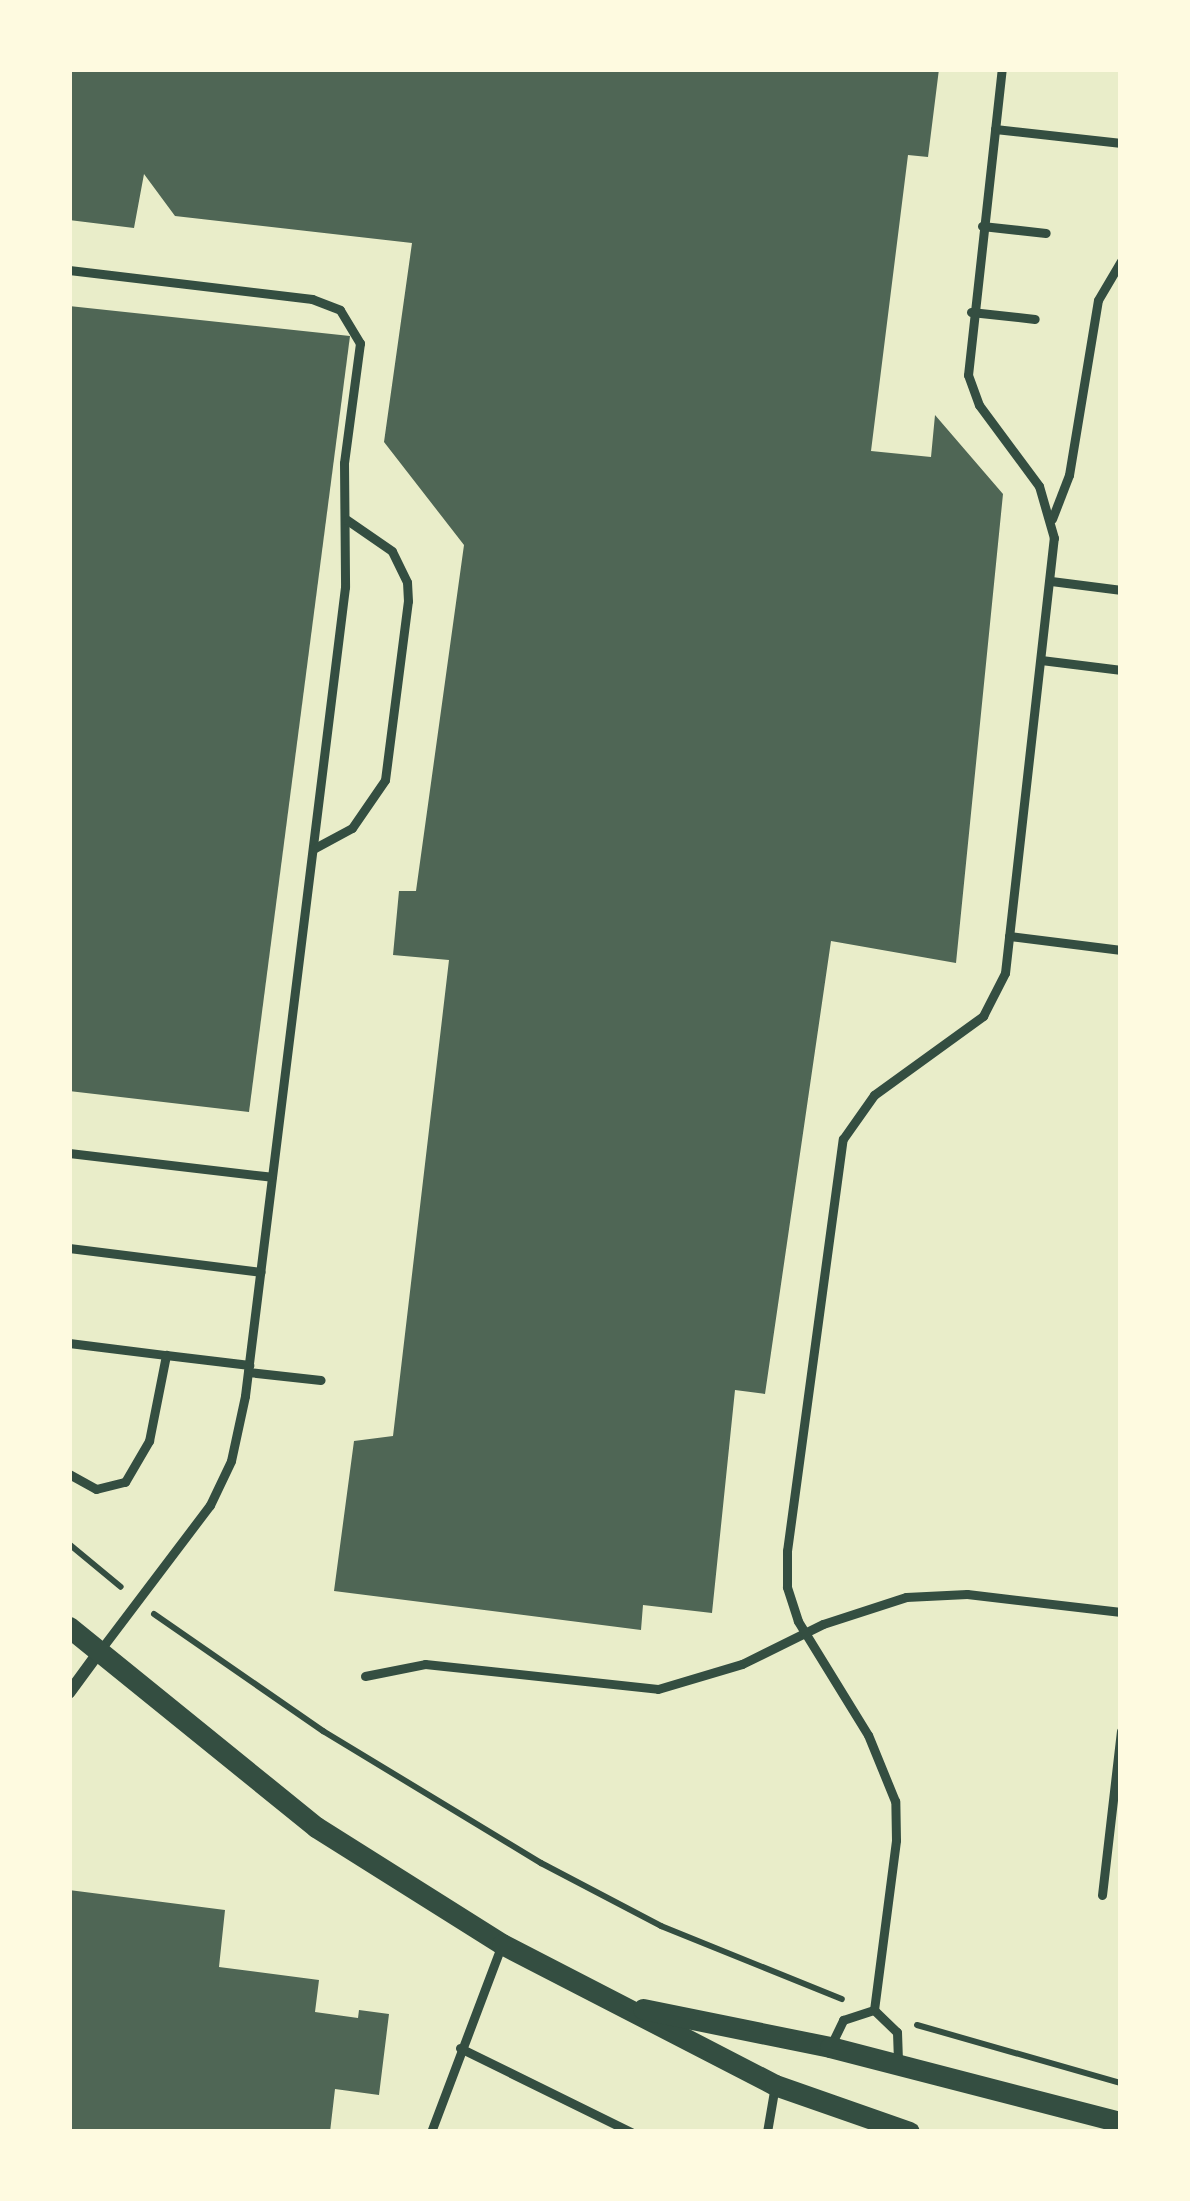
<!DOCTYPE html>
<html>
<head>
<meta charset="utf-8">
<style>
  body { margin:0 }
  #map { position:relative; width:1190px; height:2201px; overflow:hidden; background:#e9edc9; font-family:Arial,sans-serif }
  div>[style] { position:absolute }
  .building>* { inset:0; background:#4f6655 }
  .path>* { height:6px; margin:-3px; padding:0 3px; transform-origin:3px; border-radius:3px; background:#344e41 }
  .service>* { height:9px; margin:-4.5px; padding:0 4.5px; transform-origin:4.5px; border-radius:4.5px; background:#344e41 }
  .minor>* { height:12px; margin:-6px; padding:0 6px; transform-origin:6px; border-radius:6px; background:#344e41 }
  .tertiary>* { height:21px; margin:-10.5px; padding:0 10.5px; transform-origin:10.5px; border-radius:10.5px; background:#344e41 }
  span { translate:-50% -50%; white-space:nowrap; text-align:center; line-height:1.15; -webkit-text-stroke:12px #fefae0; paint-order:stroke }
  .frame { position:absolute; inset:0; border:72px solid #fefae0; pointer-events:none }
</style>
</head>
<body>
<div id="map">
  <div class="building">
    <div style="clip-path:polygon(69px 69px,939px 69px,928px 157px,908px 155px,871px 451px,931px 457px,935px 415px,1003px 494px,956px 963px,831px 941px,765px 1394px,735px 1390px,712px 1613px,643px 1605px,641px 1630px,334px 1591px,354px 1441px,393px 1436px,449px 960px,393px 955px,399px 891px,416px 891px,464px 545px,384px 442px,412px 243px,175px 216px,144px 174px,134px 228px,69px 220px)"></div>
    <div style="clip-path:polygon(69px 306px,350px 336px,249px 1112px,69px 1091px)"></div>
    <div style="clip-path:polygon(69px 1890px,225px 1910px,219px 1967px,319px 1980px,315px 2012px,358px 2018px,359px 2010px,389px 2014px,379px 2095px,335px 2089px,330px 2132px,69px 2132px)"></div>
  </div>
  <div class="path">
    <div style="left:69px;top:1544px;width:67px;rotate:39.6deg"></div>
    <div style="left:154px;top:1614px;width:206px;rotate:34.7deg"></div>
    <div style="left:323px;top:1731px;width:255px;rotate:31.2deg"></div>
    <div style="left:541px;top:1863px;width:136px;rotate:27.7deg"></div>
    <div style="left:661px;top:1926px;width:195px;rotate:22deg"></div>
    <div style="left:917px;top:2025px;width:212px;rotate:15.9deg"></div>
  </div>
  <div class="service">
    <div style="left:995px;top:129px;width:127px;rotate:6.3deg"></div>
    <div style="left:982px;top:226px;width:64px;rotate:6.2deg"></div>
    <div style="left:69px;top:270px;width:245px;rotate:6.8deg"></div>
    <div style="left:312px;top:299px;width:30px;rotate:21deg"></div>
    <div style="left:340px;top:310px;width:39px;rotate:59deg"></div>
    <div style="left:360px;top:343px;width:121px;rotate:97.6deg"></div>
    <div style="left:344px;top:463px;width:124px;rotate:89.5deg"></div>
    <div style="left:345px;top:587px;width:815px;rotate:97.05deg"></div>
    <div style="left:245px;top:1396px;width:66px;rotate:102.2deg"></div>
    <div style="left:231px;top:1461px;width:49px;rotate:115.5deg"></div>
    <div style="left:210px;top:1505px;width:184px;rotate:127.1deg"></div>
    <div style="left:971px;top:312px;width:64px;rotate:6.2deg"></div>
    <div style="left:1052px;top:519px;width:47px;rotate:-68.9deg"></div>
    <div style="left:1069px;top:475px;width:177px;rotate:-80.6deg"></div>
    <div style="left:1098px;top:300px;width:45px;rotate:-59.5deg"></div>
    <div style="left:1051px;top:581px;width:71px;rotate:7.3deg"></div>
    <div style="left:1041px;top:660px;width:81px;rotate:7.1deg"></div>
    <div style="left:313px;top:849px;width:44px;rotate:-28.3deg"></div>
    <div style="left:352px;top:828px;width:58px;rotate:-55.5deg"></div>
    <div style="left:385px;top:780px;width:180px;rotate:-82.7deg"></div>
    <div style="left:408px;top:601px;width:19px;rotate:-93deg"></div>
    <div style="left:407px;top:582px;width:34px;rotate:-116deg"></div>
    <div style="left:392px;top:551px;width:55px;rotate:-145.4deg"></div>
    <div style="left:1009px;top:936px;width:113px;rotate:7.1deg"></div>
    <div style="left:69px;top:1153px;width:204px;rotate:6.7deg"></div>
    <div style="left:69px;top:1248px;width:193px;rotate:7.1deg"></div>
    <div style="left:69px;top:1343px;width:98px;rotate:7.1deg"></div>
    <div style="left:248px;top:1372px;width:73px;rotate:6.3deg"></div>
    <div style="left:69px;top:1474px;width:31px;rotate:29deg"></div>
    <div style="left:96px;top:1489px;width:30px;rotate:-14deg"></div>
    <div style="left:125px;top:1482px;width:48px;rotate:-59.7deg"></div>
    <div style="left:149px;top:1441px;width:88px;rotate:-78.8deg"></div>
    <div style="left:166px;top:1355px;width:84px;rotate:6.9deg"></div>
    <div style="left:365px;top:1676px;width:61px;rotate:-11.3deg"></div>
    <div style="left:425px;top:1664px;width:234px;rotate:6.1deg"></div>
    <div style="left:658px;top:1689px;width:88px;rotate:-16.6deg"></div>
    <div style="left:742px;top:1664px;width:90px;rotate:-26.3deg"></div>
    <div style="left:823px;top:1624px;width:87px;rotate:-18deg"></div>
    <div style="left:906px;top:1597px;width:61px;rotate:-2.8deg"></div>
    <div style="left:967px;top:1594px;width:155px;rotate:6.7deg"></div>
    <div style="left:1102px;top:1895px;width:165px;rotate:-83.4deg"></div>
    <div style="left:874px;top:2010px;width:171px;rotate:-82.6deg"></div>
    <div style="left:896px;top:1840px;width:39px;rotate:-91deg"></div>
    <div style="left:895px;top:1801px;width:71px;rotate:-112.2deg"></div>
    <div style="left:868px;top:1735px;width:134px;rotate:-121.6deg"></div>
    <div style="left:798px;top:1621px;width:36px;rotate:-108deg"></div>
    <div style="left:787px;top:1587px;width:36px;rotate:-90deg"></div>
    <div style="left:787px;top:1551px;width:416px;rotate:-82.3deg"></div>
    <div style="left:843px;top:1139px;width:54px;rotate:-54.8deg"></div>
    <div style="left:874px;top:1095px;width:135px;rotate:-35.9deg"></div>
    <div style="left:983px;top:1016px;width:48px;rotate:-62.9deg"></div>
    <div style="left:1005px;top:973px;width:438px;rotate:-83.6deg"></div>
    <div style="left:1054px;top:538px;width:54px;rotate:-106.1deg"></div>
    <div style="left:1039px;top:486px;width:101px;rotate:-126.5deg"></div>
    <div style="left:979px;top:405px;width:32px;rotate:-110deg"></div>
    <div style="left:968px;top:375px;width:308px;rotate:-83.7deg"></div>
    <div style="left:874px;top:2010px;width:32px;rotate:44deg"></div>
    <div style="left:897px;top:2032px;width:29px;rotate:88deg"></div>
    <div style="left:831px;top:2045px;width:28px;rotate:-64deg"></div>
    <div style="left:843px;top:2020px;width:33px;rotate:-18deg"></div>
    <div style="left:460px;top:2048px;width:191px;rotate:26.2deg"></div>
    <div style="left:431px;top:2132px;width:198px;rotate:-69.3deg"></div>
    <div style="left:767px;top:2132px;width:48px;rotate:-80.3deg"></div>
  </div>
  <div class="minor">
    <div style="left:69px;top:1693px;width:51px;rotate:-53.8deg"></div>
  </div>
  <div class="tertiary">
    <div style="left:69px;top:1627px;width:318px;rotate:39deg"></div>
    <div style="left:316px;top:1827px;width:220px;rotate:32.2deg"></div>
    <div style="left:502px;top:1944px;width:307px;rotate:27.3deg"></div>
    <div style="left:775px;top:2085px;width:142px;rotate:19.3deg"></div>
    <div style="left:643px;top:2009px;width:191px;rotate:11.5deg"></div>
    <div style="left:830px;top:2047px;width:301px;rotate:14.5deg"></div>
  </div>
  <div class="frame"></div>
</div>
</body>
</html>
